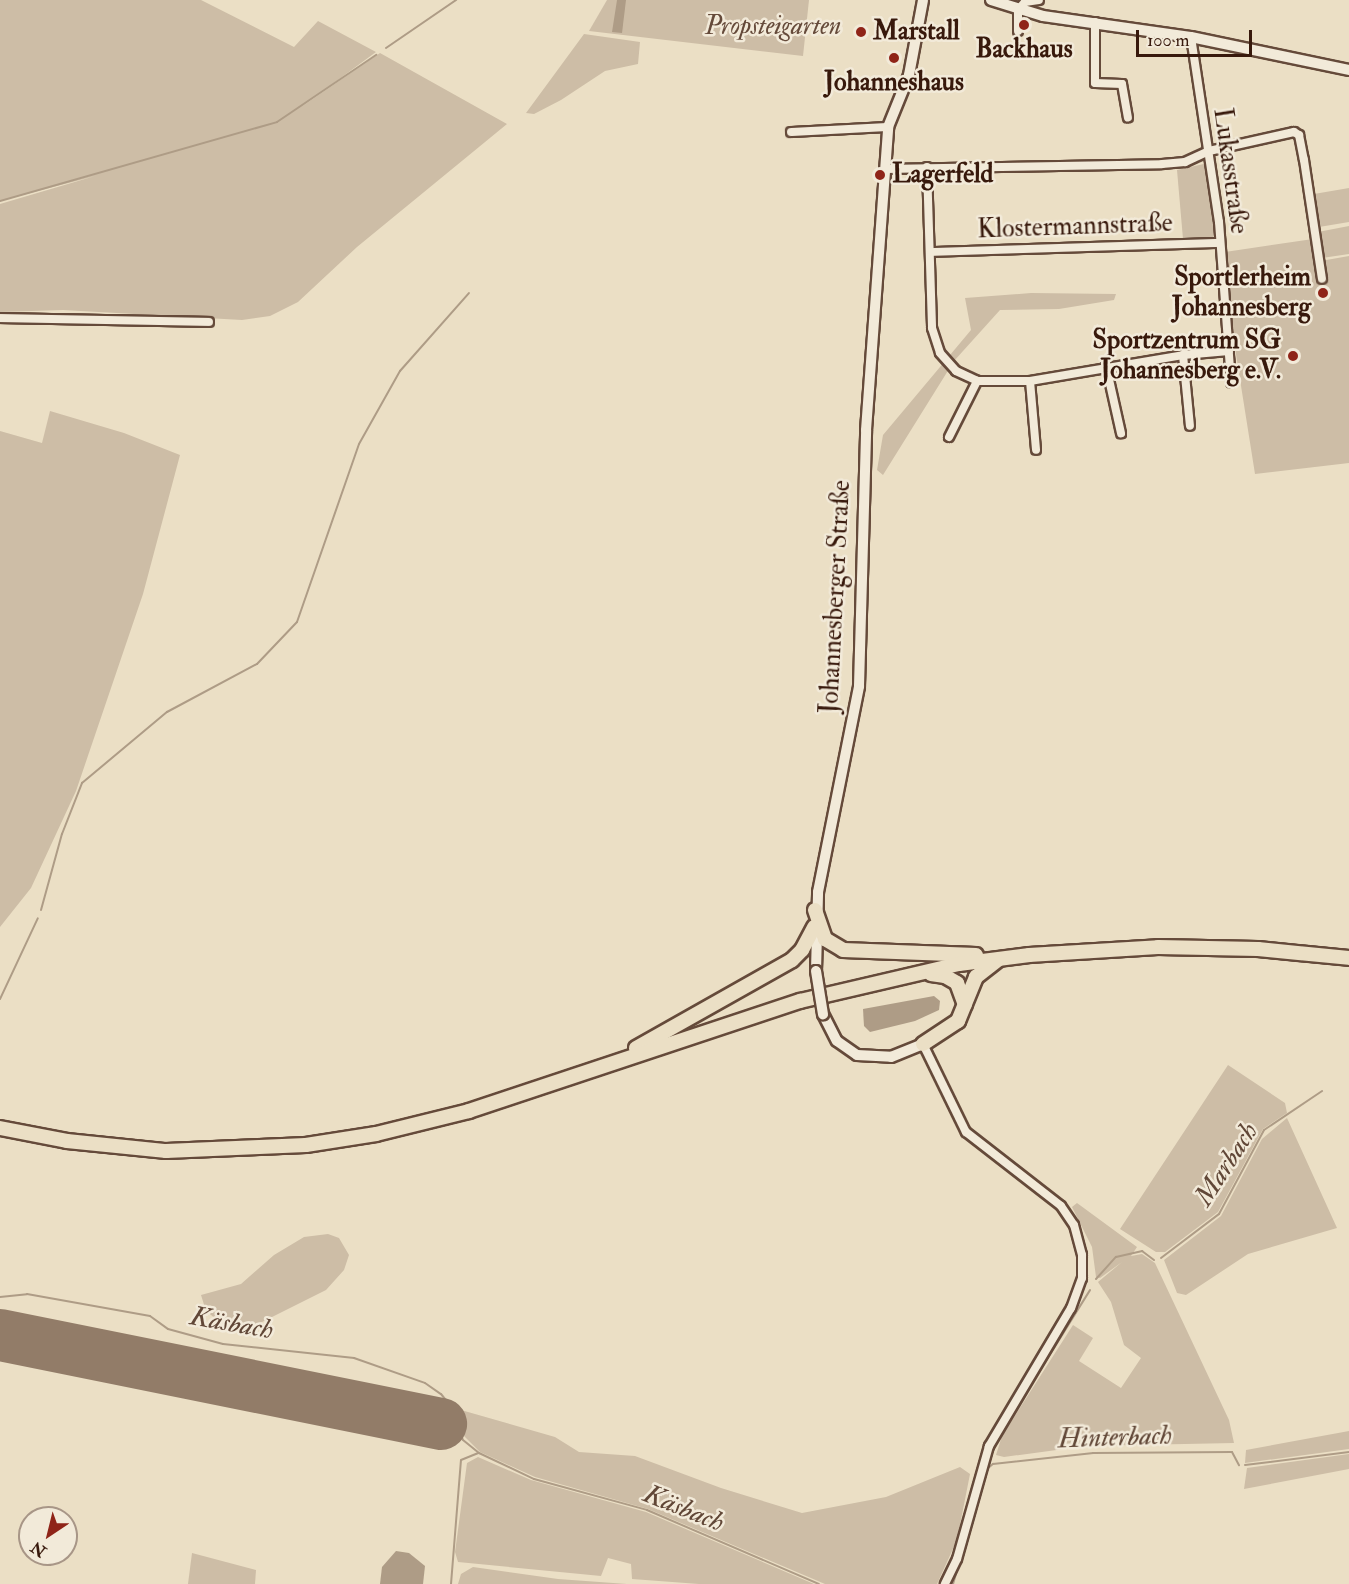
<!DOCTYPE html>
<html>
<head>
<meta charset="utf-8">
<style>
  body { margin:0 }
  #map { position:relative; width:1349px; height:1584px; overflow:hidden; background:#ebdfc5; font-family:"IM FELL Double Pica",serif }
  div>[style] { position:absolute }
  .green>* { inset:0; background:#cdbda6 }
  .water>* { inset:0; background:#ae9c86 }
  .stream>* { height:2px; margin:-1px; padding:0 1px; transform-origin:1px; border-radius:1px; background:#ae9c86 }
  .runway>* { height:52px; margin:-26px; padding:0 26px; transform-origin:26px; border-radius:26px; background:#927c68 }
  .roads { filter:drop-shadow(2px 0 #654a3a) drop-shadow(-2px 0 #654a3a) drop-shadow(0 2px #654a3a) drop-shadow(0 -2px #654a3a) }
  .minor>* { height:8px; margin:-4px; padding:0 4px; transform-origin:4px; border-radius:4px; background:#f2ead9 }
  .tertiary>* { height:10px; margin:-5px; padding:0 5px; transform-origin:5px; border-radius:5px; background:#f2ead9 }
  .primary>* { height:14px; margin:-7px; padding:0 7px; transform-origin:7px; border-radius:7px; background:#ebdfc5 }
  .bridges { filter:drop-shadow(2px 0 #654a3a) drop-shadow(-2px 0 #654a3a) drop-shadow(0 2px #654a3a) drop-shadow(0 -2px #654a3a) }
  .tertiary-bridge>* { height:10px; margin:-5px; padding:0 5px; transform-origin:5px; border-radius:5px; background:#f2ead9 }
  .dots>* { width:16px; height:16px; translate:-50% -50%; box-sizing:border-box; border:3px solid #f2ead9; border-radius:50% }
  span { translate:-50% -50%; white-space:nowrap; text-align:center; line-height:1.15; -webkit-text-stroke:5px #f2ead9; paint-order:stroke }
  .park-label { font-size:26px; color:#654a3a; font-style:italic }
  .poi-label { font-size:26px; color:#38190c; font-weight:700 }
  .left { translate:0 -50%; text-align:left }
  .right { translate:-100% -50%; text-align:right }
  .street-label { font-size:26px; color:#38190c }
  .water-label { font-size:27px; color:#614737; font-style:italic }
  .north { position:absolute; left:18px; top:1506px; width:60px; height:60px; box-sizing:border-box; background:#f2ead9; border:2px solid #a89687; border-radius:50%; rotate:215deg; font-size:16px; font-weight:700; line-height:24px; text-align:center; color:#38190c }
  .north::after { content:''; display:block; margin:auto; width:21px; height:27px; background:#8f2418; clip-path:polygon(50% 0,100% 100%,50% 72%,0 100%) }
  .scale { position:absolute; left:1136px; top:30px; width:116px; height:27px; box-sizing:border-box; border:3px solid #38190c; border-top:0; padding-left:8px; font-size:18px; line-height:21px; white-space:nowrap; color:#38190c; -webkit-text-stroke:4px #f2ead9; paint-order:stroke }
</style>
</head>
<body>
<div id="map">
  <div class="green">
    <div style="clip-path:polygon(0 0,201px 0,294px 47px,318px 21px,376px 52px,301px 107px,380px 53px,507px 124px,357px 247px,298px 302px,270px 316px,242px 320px,63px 310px,0 312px,0 204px,95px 176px,0 201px)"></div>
    <div style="clip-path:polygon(607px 0,809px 0,803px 56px,589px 31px)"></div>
    <div style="clip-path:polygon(584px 34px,640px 42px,638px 64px,605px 71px,561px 100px,534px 114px,526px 113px)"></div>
    <div style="clip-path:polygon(1208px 163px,1217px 232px,1213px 237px,1183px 239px,1177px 170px)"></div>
    <div style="clip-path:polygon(1349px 188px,1349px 222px,1319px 227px,1314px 194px)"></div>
    <div style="clip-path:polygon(1349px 226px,1349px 254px,1322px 258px,1318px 232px)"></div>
    <div style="clip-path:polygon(1313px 239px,1315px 262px,1349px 256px,1349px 463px,1255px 474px,1235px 348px,1225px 252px)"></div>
    <div style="clip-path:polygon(1031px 293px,1116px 294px,1114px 300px,1059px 309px,1000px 310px,954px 361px,883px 475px,877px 470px,883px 435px,971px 330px,965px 298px)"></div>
    <div style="clip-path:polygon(50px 411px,124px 433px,180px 455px,143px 594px,76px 791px,31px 888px,0 927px,0 431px,42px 443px)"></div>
    <div style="clip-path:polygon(1228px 1065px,1285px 1103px,1287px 1113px,1263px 1129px,1218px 1212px,1165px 1252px,1156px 1252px,1120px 1229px)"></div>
    <div style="clip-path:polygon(1287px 1118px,1337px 1228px,1248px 1254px,1186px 1295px,1177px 1293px,1164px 1260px,1221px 1216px,1262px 1139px)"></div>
    <div style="clip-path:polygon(1077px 1203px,1137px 1247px,1131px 1256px,1142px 1254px,1155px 1263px,1229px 1420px,1234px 1443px,1086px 1446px,1004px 1457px,996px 1455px,1002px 1436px,1073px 1325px,1093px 1338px,1079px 1361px,1121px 1388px,1141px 1358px,1124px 1345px,1111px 1302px,1098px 1282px,1122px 1262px,1100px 1278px,1096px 1277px,1092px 1247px,1072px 1207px)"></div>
    <div style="clip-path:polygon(328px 1234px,339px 1238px,349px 1255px,344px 1270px,326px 1290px,246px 1330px,225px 1326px,206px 1311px,201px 1295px,241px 1284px,274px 1255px,304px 1237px)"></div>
    <div style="clip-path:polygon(461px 1410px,555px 1437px,579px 1452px,635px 1456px,721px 1488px,802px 1513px,886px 1497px,960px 1467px,970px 1474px,957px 1540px,937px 1584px,825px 1584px,648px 1509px,535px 1477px,480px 1452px,462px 1434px,456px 1411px)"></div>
    <div style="clip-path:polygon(1349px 1431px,1349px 1449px,1245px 1463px,1246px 1450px)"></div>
    <div style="clip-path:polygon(1349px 1454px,1349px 1469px,1244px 1489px,1247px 1468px)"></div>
    <div style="clip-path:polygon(478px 1457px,531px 1480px,646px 1512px,814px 1584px,699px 1584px,632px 1579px,631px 1564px,608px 1558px,601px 1576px,458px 1562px,455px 1552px,467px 1463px)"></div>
    <div style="clip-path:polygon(192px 1553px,256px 1570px,255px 1584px,188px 1584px)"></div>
    <div style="clip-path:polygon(473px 1567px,558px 1579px,627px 1584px,458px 1584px,461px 1574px)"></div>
  </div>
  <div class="water">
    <div style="clip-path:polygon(617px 0,626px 0,622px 33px,612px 32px)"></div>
    <div style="clip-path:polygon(934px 996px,940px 1001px,939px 1010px,915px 1021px,870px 1032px,864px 1026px,863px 1009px)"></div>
    <div style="clip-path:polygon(396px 1551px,409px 1553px,425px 1566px,423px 1584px,380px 1584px,382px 1567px)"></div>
  </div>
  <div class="stream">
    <div style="left:386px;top:48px;width:85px;rotate:-34.4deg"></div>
    <div style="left:0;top:201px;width:288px;rotate:-15.9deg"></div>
    <div style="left:277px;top:122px;width:120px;rotate:-34.1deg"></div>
    <div style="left:41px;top:910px;width:79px;rotate:-74.6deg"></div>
    <div style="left:62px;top:834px;width:55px;rotate:-68.6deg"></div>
    <div style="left:82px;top:783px;width:111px;rotate:-39.9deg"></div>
    <div style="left:167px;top:712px;width:102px;rotate:-28.1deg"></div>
    <div style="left:257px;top:664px;width:58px;rotate:-46.4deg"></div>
    <div style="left:297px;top:622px;width:188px;rotate:-70.8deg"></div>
    <div style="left:359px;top:444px;width:84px;rotate:-60.7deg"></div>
    <div style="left:400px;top:371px;width:104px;rotate:-48.5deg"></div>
    <div style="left:0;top:999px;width:89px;rotate:-64.9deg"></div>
    <div style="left:1161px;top:1258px;width:73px;rotate:-37.2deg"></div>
    <div style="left:1219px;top:1214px;width:95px;rotate:-61.8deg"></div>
    <div style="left:1264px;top:1130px;width:70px;rotate:-33.9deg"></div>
    <div style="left:1096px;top:1279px;width:30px;rotate:-48deg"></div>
    <div style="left:1116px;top:1257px;width:27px;rotate:-13deg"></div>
    <div style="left:1142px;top:1251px;width:15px;rotate:37deg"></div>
    <div style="left:0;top:1297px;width:27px;rotate:-6deg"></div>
    <div style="left:27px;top:1294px;width:125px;rotate:10.1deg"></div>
    <div style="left:150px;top:1316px;width:22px;rotate:36deg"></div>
    <div style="left:168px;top:1329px;width:57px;rotate:15.3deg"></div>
    <div style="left:223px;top:1344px;width:132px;rotate:6.1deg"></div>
    <div style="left:354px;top:1358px;width:75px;rotate:19.4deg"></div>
    <div style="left:425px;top:1383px;width:19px;rotate:35deg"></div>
    <div style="left:441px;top:1394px;width:14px;rotate:51deg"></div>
    <div style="left:1016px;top:1409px;width:140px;rotate:-58.1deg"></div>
    <div style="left:454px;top:1411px;width:30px;rotate:73deg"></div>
    <div style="left:463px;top:1440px;width:21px;rotate:39deg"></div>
    <div style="left:479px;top:1453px;width:61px;rotate:25.3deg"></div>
    <div style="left:534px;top:1479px;width:117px;rotate:15.3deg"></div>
    <div style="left:647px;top:1510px;width:187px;rotate:23.3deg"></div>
    <div style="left:991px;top:1455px;width:20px;rotate:-66deg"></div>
    <div style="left:1245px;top:1465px;width:105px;rotate:-7.1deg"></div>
    <div style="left:987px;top:1469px;width:8px;rotate:-40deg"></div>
    <div style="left:993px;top:1464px;width:101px;rotate:-6.3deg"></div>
    <div style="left:1093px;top:1453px;width:139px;rotate:-0.4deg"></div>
    <div style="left:1232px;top:1452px;width:15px;rotate:62deg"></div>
    <div style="left:451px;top:1584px;width:124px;rotate:-85.4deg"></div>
    <div style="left:461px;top:1460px;width:18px;rotate:-22deg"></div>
    <div style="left:953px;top:1584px;width:109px;rotate:-73.4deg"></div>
  </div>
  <div class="runway">
    <div style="left:0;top:1335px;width:450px;rotate:11.4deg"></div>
  </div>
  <div class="roads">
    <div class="minor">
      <div style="left:1095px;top:22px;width:61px;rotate:90deg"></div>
      <div style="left:1095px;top:83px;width:27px;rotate:2deg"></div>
      <div style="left:1122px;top:84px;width:34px;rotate:80deg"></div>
      <div style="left:1018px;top:31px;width:21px;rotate:-90deg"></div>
      <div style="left:1018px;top:10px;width:11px;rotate:-49deg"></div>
      <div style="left:1025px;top:2px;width:14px;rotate:-8deg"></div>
      <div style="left:1191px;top:37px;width:187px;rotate:81.4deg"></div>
      <div style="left:1219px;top:222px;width:161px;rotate:85.7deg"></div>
      <div style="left:791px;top:132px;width:97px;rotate:-3deg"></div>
      <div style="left:927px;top:167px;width:161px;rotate:88.2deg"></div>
      <div style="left:932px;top:328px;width:26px;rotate:72deg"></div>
      <div style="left:940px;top:353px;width:24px;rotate:48deg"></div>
      <div style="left:956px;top:371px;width:23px;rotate:25deg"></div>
      <div style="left:977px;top:381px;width:53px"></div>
      <div style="left:1030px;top:381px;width:155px;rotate:-9.6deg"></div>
      <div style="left:1183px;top:355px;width:46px;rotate:-5deg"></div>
      <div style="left:885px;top:169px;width:277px;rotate:-1deg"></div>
      <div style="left:1162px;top:164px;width:23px;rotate:-5deg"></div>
      <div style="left:1185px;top:162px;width:26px;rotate:-25deg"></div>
      <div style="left:1209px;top:151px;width:87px;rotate:-12.6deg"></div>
      <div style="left:1294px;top:132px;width:6px;rotate:31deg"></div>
      <div style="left:1299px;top:135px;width:25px;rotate:79deg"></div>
      <div style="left:1304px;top:160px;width:120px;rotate:81.4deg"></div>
      <div style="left:931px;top:252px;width:288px;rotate:-1.8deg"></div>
      <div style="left:0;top:318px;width:209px;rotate:1.1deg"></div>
      <div style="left:1183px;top:355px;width:71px;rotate:84.4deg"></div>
      <div style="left:1106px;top:366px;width:69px;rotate:77.4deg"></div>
      <div style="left:1030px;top:381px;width:69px;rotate:85deg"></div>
      <div style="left:949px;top:437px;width:63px;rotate:-63.4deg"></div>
      <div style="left:923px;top:1044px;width:98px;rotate:64deg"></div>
      <div style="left:966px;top:1132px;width:120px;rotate:37.9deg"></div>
      <div style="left:1061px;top:1206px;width:23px;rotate:56deg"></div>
      <div style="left:1074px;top:1225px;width:31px;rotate:75deg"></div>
      <div style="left:1082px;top:1255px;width:23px;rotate:90deg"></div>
      <div style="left:1082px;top:1278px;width:32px;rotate:110deg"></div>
      <div style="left:1071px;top:1308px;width:161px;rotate:120.7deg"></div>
      <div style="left:989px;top:1446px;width:117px;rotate:105.8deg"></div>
      <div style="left:957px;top:1559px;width:28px;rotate:116deg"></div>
    </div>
    <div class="tertiary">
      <div style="left:991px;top:0;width:54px;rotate:17.1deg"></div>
      <div style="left:1043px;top:16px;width:149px;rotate:8.1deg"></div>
      <div style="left:1191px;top:37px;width:161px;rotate:11.8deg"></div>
      <div style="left:816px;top:971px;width:79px;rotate:-88.5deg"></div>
      <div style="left:818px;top:892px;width:210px;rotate:-78.7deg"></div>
      <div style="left:859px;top:686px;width:256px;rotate:-88.4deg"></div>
      <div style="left:866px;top:430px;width:304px;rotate:-85.8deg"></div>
      <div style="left:888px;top:127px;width:56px;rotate:-68deg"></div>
      <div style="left:909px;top:75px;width:76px;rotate:-79.4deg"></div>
      <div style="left:823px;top:1014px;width:30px;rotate:63deg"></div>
      <div style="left:837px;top:1041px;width:24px;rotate:35deg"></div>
      <div style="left:857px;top:1055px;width:34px;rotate:3deg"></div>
      <div style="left:891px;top:1057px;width:35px;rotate:-22deg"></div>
    </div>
    <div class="primary">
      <div style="left:815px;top:910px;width:31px;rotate:71deg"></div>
      <div style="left:825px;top:939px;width:21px;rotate:31deg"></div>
      <div style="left:843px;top:950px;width:133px;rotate:2.2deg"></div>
      <div style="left:931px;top:974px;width:14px;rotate:8deg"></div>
      <div style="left:945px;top:976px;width:14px;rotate:30deg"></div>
      <div style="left:957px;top:983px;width:23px;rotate:70deg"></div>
      <div style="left:923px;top:1044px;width:42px;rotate:-33.3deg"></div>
      <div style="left:958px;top:1021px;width:48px;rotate:-67.8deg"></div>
      <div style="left:976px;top:977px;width:28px;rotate:-38deg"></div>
      <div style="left:636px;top:1048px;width:179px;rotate:-29.4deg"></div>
      <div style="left:792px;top:960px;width:14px;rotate:-45deg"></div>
      <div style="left:802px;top:950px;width:26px;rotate:-62deg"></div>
      <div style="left:0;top:1128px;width:68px;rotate:11deg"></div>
      <div style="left:67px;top:1141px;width:100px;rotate:5.8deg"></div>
      <div style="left:166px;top:1151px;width:140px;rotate:-2.5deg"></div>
      <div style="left:306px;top:1145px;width:71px;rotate:-8.9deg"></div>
      <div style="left:376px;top:1134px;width:96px;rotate:-13.9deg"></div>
      <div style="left:469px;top:1111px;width:349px;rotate:-18.4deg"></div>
      <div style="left:800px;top:1001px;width:163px;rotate:-13.1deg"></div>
      <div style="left:959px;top:964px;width:71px;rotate:-7.3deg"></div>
      <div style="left:1029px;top:955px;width:129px;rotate:-3.5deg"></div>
      <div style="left:1158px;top:947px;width:100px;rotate:1.1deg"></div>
      <div style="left:1258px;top:949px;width:91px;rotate:5.6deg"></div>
    </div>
  </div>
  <div class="bridges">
    <div class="tertiary-bridge">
      <div style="left:816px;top:971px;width:44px;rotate:80.8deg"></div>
    </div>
  </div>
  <div class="dots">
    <div style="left:1024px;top:25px;background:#8f2418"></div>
    <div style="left:861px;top:32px;background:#8f2418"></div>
    <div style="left:894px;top:58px;background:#8f2418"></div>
    <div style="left:880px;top:175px;background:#8f2418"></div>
    <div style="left:1323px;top:293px;background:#8f2418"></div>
    <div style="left:1293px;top:356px;background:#8f2418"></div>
  </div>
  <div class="park-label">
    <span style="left:773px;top:27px">Propsteigarten</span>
  </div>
  <div class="poi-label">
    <span class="left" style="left:873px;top:32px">Marstall</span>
    <span style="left:1024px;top:50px">Backhaus</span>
    <span style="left:894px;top:83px">Johanneshaus</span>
    <span class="left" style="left:892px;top:175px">Lagerfeld</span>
    <span class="right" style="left:1311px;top:293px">Sportlerheim<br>Johannesberg</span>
    <span class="right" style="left:1281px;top:356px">Sportzentrum SG<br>Johannesberg e.V.</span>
  </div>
  <div class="street-label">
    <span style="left:1230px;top:171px;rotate:82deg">Lukasstraße</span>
    <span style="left:1075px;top:227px;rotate:-2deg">Klostermannstraße</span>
    <span style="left:836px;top:597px;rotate:-87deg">Johannesberger Straße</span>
  </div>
  <div class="water-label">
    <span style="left:1226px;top:1164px;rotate:-57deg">Marbach</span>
    <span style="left:232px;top:1323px;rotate:10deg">Käsbach</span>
    <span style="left:1115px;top:1437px;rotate:-2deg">Hinterbach</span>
    <span style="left:684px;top:1508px;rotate:22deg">Käsbach</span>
  </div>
  <div class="north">N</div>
  <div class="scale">100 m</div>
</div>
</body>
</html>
